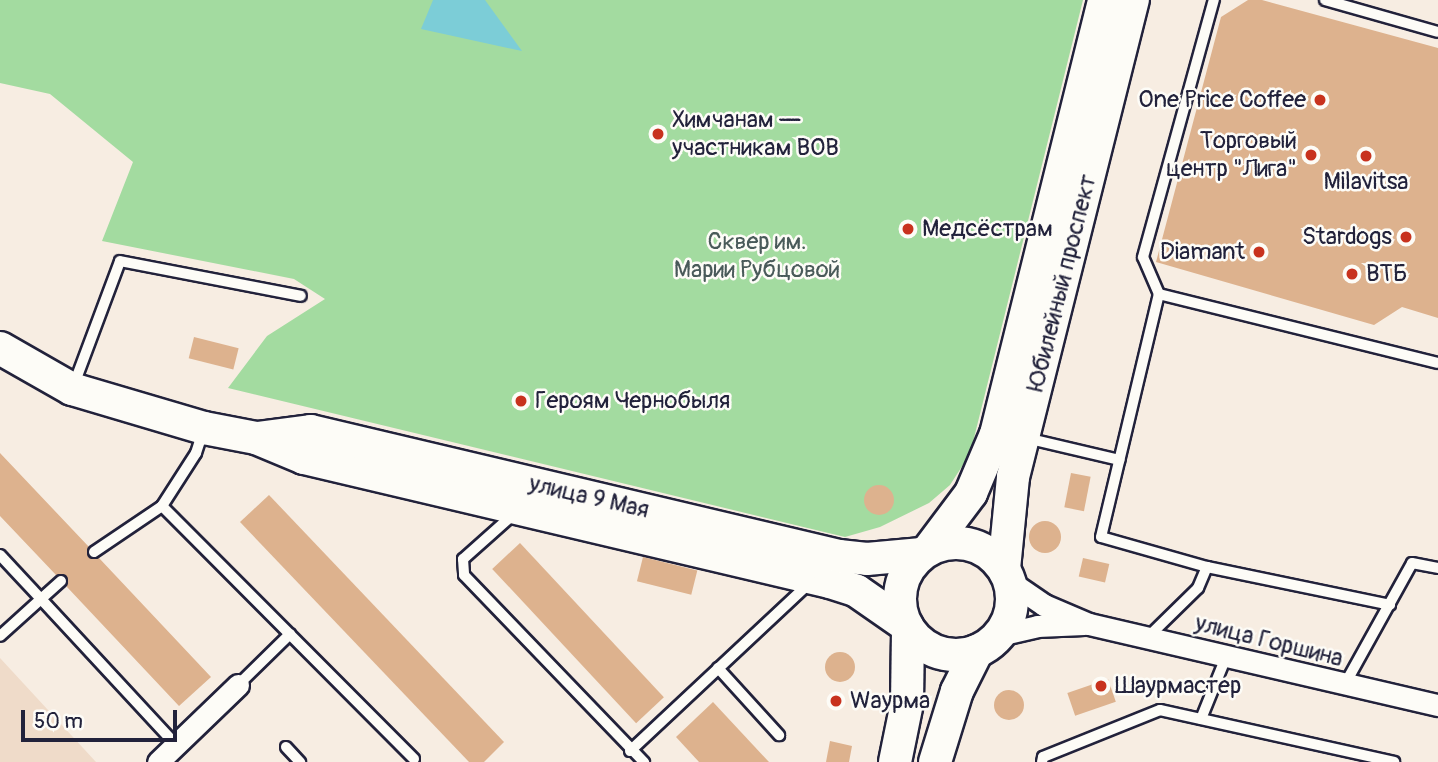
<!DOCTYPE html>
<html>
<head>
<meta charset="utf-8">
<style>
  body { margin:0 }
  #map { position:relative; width:1438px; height:762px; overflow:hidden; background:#f7ede2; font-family:Pangolin,sans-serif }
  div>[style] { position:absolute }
  .built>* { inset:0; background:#efdbc9 }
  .green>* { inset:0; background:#a3dba0 }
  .water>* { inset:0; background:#7ccdd7 }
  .building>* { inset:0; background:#ddb28e; transform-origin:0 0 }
  .round { border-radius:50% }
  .roads { filter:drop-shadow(2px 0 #22223b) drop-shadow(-2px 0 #22223b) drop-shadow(0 2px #22223b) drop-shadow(0 -2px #22223b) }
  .service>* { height:10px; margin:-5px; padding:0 5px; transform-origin:5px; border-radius:5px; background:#fdfcf7 }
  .minor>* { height:21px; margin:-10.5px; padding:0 10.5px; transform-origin:10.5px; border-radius:10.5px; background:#fdfcf7 }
  .secondary>* { height:32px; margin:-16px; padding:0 16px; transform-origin:16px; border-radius:16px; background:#fdfcf7 }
  .secondary>.ring { margin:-16px; padding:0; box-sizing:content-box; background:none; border:32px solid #fdfcf7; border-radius:50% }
  .dots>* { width:19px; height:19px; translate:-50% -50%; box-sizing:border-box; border:4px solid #fdfcf7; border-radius:50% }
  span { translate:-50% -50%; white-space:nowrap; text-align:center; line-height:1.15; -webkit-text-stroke:5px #fdfcf7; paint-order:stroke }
  .poi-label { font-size:24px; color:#22223b }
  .right { translate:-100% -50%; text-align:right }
  .left { translate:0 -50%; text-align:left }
  .park-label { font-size:24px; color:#495a59 }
  .street-label { font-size:24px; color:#22223b }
  .scale { position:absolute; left:21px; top:710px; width:156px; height:32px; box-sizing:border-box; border:4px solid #22223b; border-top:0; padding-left:9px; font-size:21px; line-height:24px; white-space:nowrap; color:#22223b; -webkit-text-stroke:5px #fdfcf7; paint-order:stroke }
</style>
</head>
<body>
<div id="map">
  <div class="built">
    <div style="clip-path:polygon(0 658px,96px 762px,0 762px)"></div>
  </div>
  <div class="green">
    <div style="clip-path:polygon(0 0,1083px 0,970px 454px,950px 485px,929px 503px,880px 527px,845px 537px,228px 388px,267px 336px,325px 299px,294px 279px,102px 241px,133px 162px,50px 94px,0 83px)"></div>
  </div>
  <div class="water">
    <div style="clip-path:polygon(433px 0,485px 0,522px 51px,421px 29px)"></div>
  </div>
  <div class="building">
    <div style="clip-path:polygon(1248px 0,1262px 0,1438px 48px,1438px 318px,1402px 307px,1374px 325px,1156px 262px,1221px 17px)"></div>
    <div style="left:194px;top:337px;width:46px;height:22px;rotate:14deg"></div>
    <div style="clip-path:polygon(0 453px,89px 547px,88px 557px,99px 558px,211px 677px,179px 706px,67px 587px,66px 575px,56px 575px,0 516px)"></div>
    <div style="left:1071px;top:473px;width:20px;height:35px;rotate:11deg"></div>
    <div class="round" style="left:864px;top:485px;width:30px;height:30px"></div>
    <div style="clip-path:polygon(269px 495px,504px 742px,484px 762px,469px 762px,240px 522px)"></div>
    <div class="round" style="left:1029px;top:521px;width:32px;height:32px"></div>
    <div style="left:520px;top:543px;width:211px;height:38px;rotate:47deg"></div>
    <div style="left:643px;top:557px;width:56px;height:25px;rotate:14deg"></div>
    <div style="left:1083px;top:558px;width:27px;height:19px;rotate:13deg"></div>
    <div class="round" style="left:825px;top:652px;width:30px;height:30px"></div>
    <div style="left:1108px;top:679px;width:24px;height:43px;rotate:71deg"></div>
    <div class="round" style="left:994px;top:690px;width:30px;height:30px"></div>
    <div style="clip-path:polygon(713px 702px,769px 762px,699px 762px,676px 737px)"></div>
    <div style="clip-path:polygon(830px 741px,852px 746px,849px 762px,826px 762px)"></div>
  </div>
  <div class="roads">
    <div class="service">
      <div style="left:1325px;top:0;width:117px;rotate:15.8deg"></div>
      <div style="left:1159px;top:294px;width:287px;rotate:13.9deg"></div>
      <div style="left:73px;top:387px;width:134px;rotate:-69.5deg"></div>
      <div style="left:120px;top:261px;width:184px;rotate:10.9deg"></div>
      <div style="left:1026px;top:438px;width:96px;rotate:13.3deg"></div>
      <div style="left:162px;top:506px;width:357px;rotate:45.1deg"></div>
      <div style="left:516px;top:512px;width:71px;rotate:138.4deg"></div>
      <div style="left:463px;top:559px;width:16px;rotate:86deg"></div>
      <div style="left:464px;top:575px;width:260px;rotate:46.1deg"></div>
      <div style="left:94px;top:552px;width:82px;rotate:-34.1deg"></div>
      <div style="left:162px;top:506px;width:63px;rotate:-57.3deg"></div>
      <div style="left:196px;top:453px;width:23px;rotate:-72deg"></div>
      <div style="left:0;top:555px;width:60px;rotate:47deg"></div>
      <div style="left:41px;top:599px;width:55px;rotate:137.9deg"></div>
      <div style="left:1207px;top:567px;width:187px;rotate:11.7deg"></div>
      <div style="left:61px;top:581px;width:27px;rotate:138deg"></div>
      <div style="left:41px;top:599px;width:199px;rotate:47.2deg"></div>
      <div style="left:1148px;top:637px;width:70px;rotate:-44.4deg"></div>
      <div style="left:1198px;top:588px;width:23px;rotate:-67deg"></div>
      <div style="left:1207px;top:567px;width:110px;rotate:-164.2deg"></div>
      <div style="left:1101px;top:537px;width:250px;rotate:-76.6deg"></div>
      <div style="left:1159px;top:294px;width:40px;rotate:-113.4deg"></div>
      <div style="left:1143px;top:257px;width:267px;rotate:-74.6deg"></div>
      <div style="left:718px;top:668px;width:91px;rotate:47.7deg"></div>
      <div style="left:1345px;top:684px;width:138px;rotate:-61deg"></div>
      <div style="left:1412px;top:563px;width:26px;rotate:11deg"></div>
      <div style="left:238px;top:685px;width:73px;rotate:-44.4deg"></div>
      <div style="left:1201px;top:719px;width:67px;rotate:-68deg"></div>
      <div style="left:286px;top:747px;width:21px;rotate:47deg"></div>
      <div style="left:630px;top:751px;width:238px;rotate:-43.1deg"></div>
      <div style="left:1042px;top:762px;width:5px;rotate:-79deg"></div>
      <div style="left:1043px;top:757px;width:126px;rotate:-21.9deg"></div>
      <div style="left:1160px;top:710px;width:240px;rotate:12.5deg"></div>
    </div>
    <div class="minor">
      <div style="left:1009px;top:581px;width:42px;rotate:34.4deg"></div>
      <div style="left:1044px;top:605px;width:49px;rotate:22.9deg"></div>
      <div style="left:1089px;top:624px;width:358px;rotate:13.1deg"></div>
      <div style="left:999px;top:635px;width:39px;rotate:-13deg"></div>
      <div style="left:1037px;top:626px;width:47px;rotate:-2.4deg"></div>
      <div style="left:158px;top:762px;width:111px;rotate:-43.9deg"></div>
    </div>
    <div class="secondary">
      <div style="left:0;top:348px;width:83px;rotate:29.7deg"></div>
      <div style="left:72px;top:389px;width:138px;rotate:16.5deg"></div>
      <div style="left:204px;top:428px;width:53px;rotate:10.9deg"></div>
      <div style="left:256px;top:438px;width:52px;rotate:22.6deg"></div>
      <div style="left:304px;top:458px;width:540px;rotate:13.26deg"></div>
      <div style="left:830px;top:582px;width:28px;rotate:18deg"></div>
      <div style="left:857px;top:591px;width:60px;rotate:34.8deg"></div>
      <div style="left:257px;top:438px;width:54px;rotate:-7.4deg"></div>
      <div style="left:311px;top:431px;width:543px;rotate:13.32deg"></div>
      <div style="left:839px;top:556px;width:28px;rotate:6deg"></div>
      <div style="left:867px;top:559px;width:55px;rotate:-5.2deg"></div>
      <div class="ring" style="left:900px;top:543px;width:80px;height:80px"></div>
      <div style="left:929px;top:549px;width:70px;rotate:-53.1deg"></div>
      <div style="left:971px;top:493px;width:64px;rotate:-67deg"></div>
      <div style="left:996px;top:434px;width:447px;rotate:-76deg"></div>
      <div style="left:1004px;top:569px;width:92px;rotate:-84.4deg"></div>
      <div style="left:1013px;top:477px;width:492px;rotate:-75.9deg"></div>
      <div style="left:895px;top:762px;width:60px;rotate:-78.5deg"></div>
      <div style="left:907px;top:703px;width:75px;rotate:-89.2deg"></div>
      <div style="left:935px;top:762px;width:74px;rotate:-72.8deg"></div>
      <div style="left:957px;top:691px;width:45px;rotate:-63.4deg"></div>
    </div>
  </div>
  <div class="dots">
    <div style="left:1320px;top:100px;background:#c8321e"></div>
    <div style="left:658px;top:134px;background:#c8321e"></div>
    <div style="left:1311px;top:155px;background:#c8321e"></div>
    <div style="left:1366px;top:156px;background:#c8321e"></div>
    <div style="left:908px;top:229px;background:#c8321e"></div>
    <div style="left:1406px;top:237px;background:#c8321e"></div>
    <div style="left:1259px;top:252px;background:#c8321e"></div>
    <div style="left:1352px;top:274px;background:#c8321e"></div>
    <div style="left:521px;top:401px;background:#c8321e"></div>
    <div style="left:1101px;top:686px;background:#c8321e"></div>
    <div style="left:836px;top:701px;background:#c8321e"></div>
  </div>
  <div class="poi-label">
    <span class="right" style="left:1306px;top:100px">One Price Coffee</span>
    <span class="left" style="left:672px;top:134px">Химчанам —<br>участникам ВОВ</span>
    <span class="right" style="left:1297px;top:155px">Торговый<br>центр "Лига"</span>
    <span style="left:1366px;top:182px">Milavitsa</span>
    <span class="left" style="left:922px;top:229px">Медсёстрам</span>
    <span class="right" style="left:1392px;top:237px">Stardogs</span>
    <span class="right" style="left:1245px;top:252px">Diamant</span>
    <span class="left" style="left:1366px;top:274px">ВТБ</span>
    <span class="left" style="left:535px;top:401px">Героям Чернобыля</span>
    <span class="left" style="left:1115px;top:686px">Шаурмастер</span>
    <span class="left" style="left:850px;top:701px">Wаурма</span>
  </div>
  <div class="park-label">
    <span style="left:757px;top:256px">Сквер им.<br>Марии Рубцовой</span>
  </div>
  <div class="street-label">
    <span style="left:1062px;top:283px;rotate:-76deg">Юбилейный проспект</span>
    <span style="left:589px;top:497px;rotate:13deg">улица 9 Мая</span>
    <span style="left:1269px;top:641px;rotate:14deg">улица Горшина</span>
  </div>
  <div class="scale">50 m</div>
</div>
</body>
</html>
